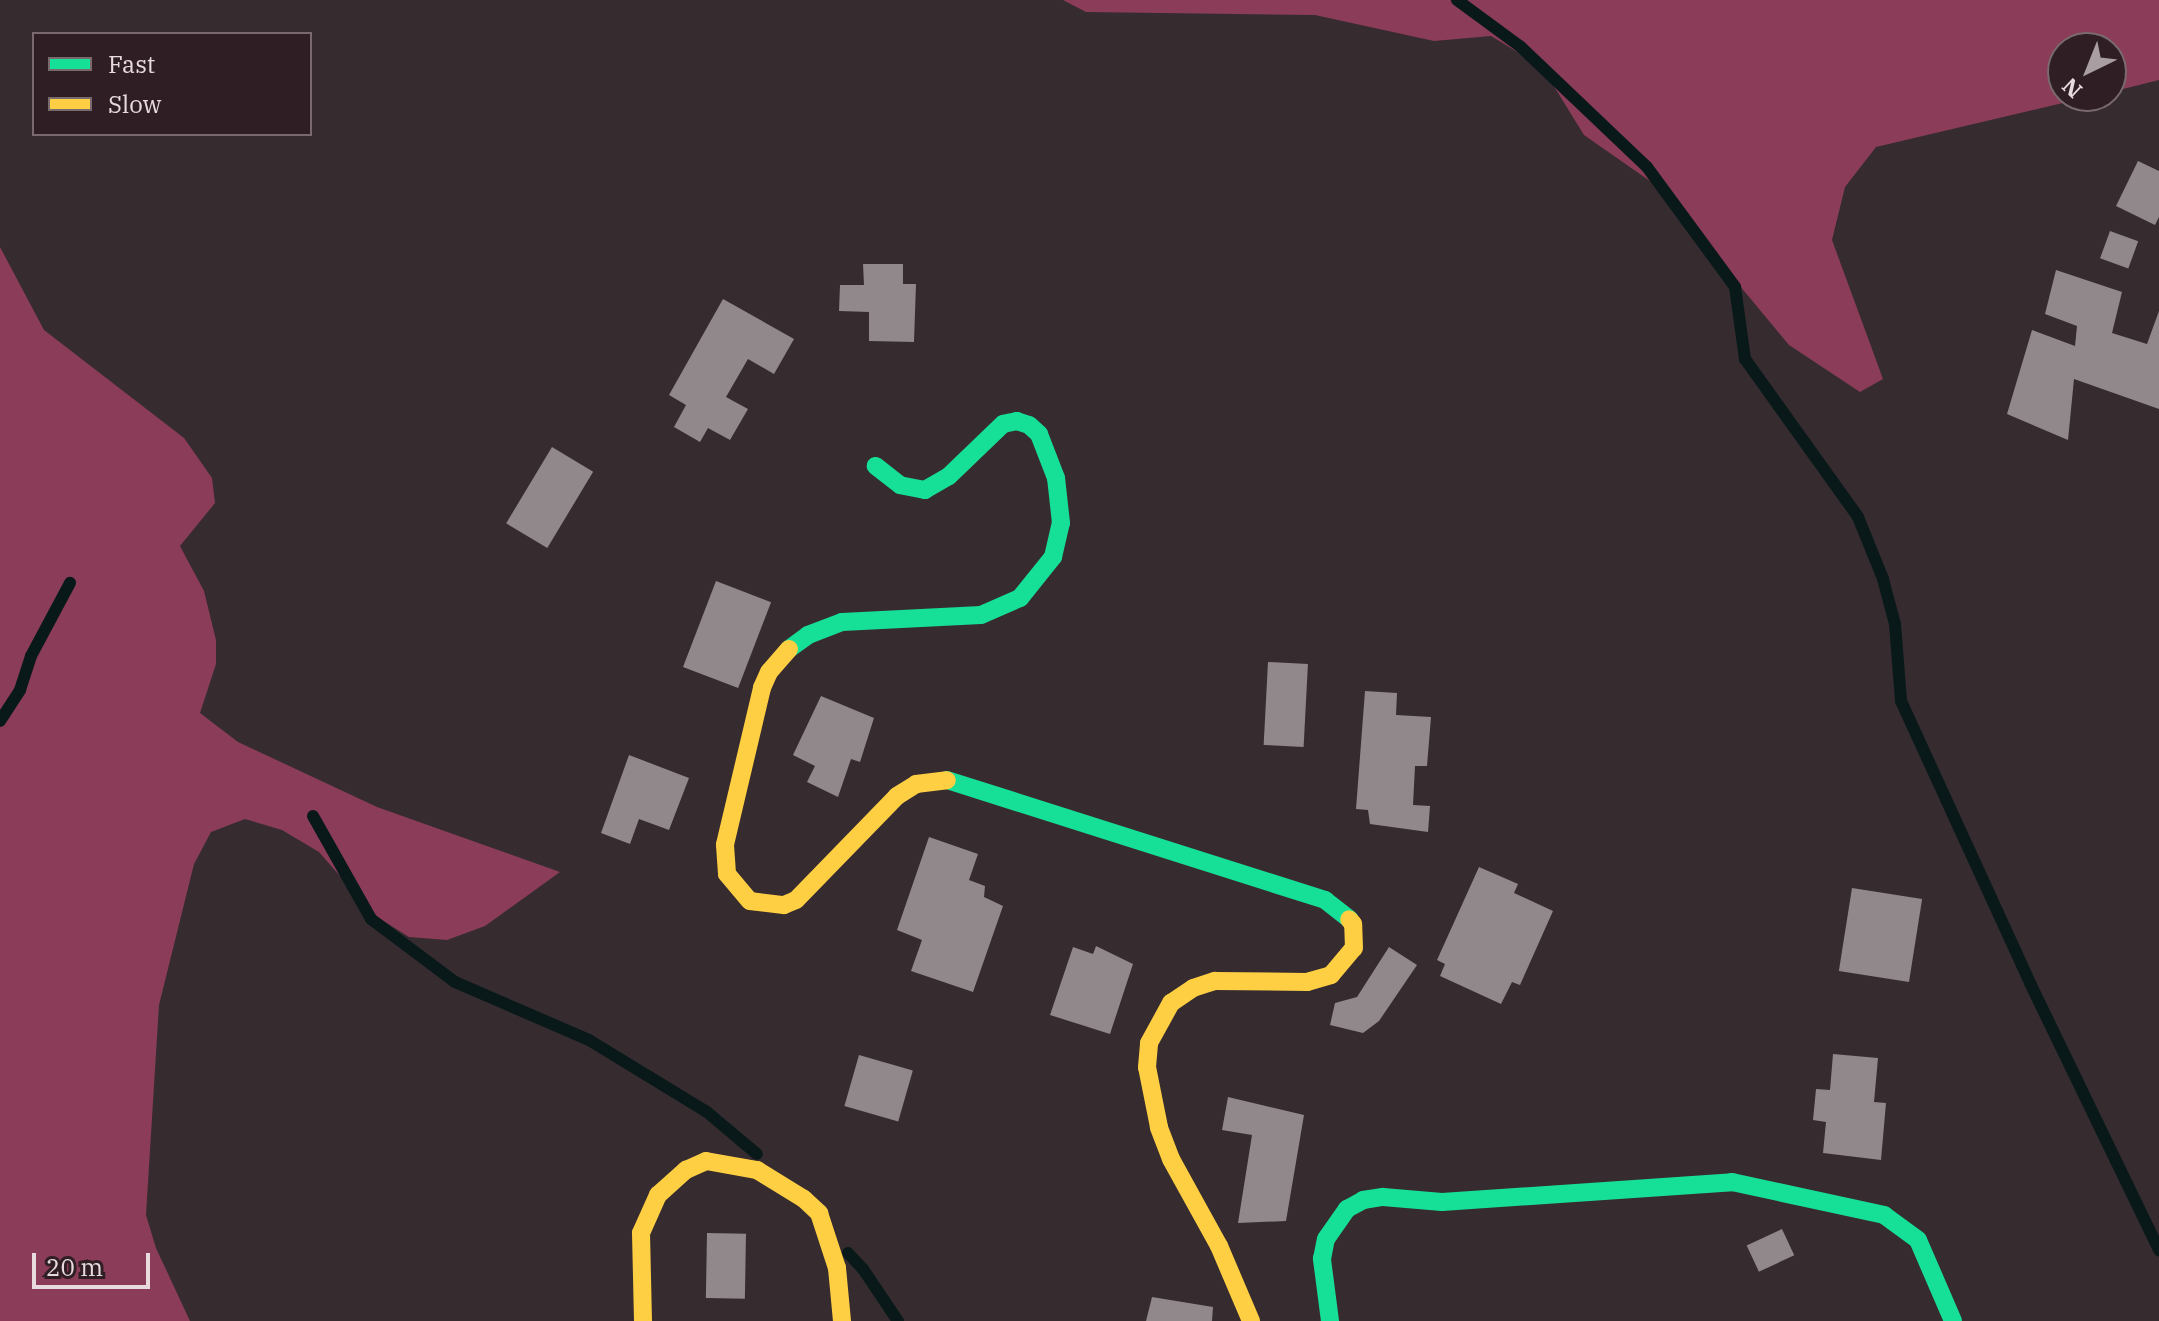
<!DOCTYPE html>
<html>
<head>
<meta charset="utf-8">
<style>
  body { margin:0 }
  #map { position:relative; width:2159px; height:1321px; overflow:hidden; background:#362c2f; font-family:"IBM Plex Serif",serif }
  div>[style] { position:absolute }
  .forest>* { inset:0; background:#8b3c59 }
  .stream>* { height:12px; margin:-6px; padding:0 6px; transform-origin:6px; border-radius:6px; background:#091919 }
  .building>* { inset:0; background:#91888b; transform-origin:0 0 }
  .fast>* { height:18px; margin:-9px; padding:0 9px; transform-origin:9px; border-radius:9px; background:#16e098 }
  .slow>* { height:18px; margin:-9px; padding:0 9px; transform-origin:9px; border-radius:9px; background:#ffcf43 }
  span { translate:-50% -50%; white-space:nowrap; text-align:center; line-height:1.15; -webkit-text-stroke:8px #2f1e23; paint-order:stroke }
  .legend { position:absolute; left:32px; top:32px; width:280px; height:104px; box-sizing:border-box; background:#2f1e23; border:2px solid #796a6e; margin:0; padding:10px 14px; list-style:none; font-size:24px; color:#e7dbde }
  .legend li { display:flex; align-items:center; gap:16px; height:40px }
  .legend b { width:40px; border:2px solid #796a6e }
  .north { position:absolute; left:2047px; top:32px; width:80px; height:80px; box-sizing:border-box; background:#2f1e23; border:2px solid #796a6e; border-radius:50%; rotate:223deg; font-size:22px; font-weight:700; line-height:32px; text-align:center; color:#e7dbde }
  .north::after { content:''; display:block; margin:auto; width:28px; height:36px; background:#a99ea1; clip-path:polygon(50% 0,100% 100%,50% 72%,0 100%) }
  .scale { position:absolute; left:32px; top:1253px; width:118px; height:36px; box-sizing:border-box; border:4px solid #e7dbde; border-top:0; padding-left:10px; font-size:24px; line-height:28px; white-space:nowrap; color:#e7dbde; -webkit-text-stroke:6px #2f1e23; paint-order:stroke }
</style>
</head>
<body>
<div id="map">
  <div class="forest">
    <div style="clip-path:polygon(1063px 0,2159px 0,2159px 80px,2111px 92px,2111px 48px,2063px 48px,2063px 96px,2093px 96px,1876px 147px,1845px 187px,1832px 240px,1883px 379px,1860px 392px,1789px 345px,1657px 186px,1584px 135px,1542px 67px,1491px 36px,1434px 41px,1315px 15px,1086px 12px)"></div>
    <div style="clip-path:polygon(0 247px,44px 330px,184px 438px,212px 478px,215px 503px,180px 546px,204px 591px,216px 640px,216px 664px,200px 713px,238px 742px,377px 807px,560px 872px,485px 926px,447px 940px,409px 937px,374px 915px,319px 852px,282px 830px,245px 819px,211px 832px,194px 864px,159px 1005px,146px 1215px,156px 1248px,190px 1321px,0 1321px)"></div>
  </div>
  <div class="stream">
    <div style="left:1457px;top:0;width:79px;rotate:36.3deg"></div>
    <div style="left:1521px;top:47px;width:174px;rotate:43.6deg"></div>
    <div style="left:1647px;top:167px;width:149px;rotate:53.7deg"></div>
    <div style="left:1735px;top:287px;width:73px;rotate:82.1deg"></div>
    <div style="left:1745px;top:359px;width:194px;rotate:54.4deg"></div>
    <div style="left:1858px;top:517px;width:67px;rotate:68deg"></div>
    <div style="left:1883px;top:579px;width:47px;rotate:75.1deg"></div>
    <div style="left:1895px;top:624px;width:77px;rotate:85.5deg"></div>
    <div style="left:1901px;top:701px;width:310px;rotate:65.4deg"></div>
    <div style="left:2030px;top:983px;width:297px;rotate:64.2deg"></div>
    <div style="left:0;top:721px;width:37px;rotate:-57deg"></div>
    <div style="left:20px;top:690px;width:36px;rotate:-72deg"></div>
    <div style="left:31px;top:656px;width:83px;rotate:-61.9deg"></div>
    <div style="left:313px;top:816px;width:118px;rotate:60.6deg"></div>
    <div style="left:371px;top:919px;width:105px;rotate:36.9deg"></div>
    <div style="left:455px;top:982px;width:146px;rotate:23.4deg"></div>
    <div style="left:589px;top:1040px;width:138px;rotate:31.4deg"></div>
    <div style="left:707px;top:1112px;width:65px;rotate:40deg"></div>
    <div style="left:848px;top:1253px;width:22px;rotate:47deg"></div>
    <div style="left:863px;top:1269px;width:63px;rotate:56.1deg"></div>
  </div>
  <div class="building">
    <div style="clip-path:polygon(2138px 161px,2159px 171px,2159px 217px,2155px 225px,2116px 206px)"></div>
    <div style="left:2110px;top:231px;width:30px;height:29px;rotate:20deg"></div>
    <div style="clip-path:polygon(863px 264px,903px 264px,903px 284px,916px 284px,914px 342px,869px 341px,869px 312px,839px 311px,840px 285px,864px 285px)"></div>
    <div style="clip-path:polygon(2056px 270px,2122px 292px,2112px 333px,2147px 344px,2159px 311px,2159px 409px,2074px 379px,2068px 440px,2007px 414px,2032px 330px,2075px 346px,2077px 326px,2045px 314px)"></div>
    <div style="clip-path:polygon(723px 299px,794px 339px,774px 374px,748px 359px,726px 397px,748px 409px,730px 440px,708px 428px,700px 442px,674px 427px,686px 405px,669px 395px)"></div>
    <div style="left:552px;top:447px;width:48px;height:89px;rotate:31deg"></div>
    <div style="left:716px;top:581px;width:59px;height:92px;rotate:21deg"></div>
    <div style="left:1268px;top:662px;width:40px;height:83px;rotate:3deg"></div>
    <div style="clip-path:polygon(1365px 691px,1397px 693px,1396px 715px,1431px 717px,1427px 766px,1415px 766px,1413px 805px,1430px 806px,1428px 832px,1370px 824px,1368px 810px,1356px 809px)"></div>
    <div style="clip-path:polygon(821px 696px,874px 718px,860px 762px,851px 759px,838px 797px,807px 782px,815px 766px,793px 755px)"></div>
    <div style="clip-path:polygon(629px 755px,689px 778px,669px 830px,639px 819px,630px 844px,601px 833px)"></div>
    <div style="clip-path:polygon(929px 837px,978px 854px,969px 880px,985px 886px,984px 897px,1003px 906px,973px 992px,911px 971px,922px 940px,897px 930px)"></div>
    <div style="clip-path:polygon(1479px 867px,1518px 884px,1514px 893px,1553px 911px,1520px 985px,1512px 982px,1501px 1004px,1440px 976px,1445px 964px,1437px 960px)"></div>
    <div style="left:1852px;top:888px;width:71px;height:84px;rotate:9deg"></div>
    <div style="clip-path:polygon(1096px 946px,1133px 964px,1110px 1034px,1050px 1015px,1073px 947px,1093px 954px)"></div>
    <div style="clip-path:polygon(1389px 947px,1417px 965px,1379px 1021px,1363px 1033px,1330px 1025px,1335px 1003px,1357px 997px)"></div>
    <div style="clip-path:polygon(1833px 1054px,1878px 1058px,1874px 1102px,1886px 1103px,1881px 1160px,1823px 1153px,1826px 1122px,1813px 1120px,1816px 1089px,1830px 1090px)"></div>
    <div style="left:859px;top:1055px;width:56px;height:53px;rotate:16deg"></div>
    <div style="clip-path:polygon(1228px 1097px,1304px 1115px,1286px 1221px,1238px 1223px,1252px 1135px,1222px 1130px)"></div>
    <div style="left:1782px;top:1229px;width:29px;height:39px;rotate:65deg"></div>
    <div style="left:707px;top:1233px;width:39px;height:65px;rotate:1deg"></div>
    <div style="clip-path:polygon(1152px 1297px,1213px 1307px,1212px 1321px,1146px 1321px)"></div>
  </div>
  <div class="fast">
    <div style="left:789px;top:649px;width:24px;rotate:-36deg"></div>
    <div style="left:808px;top:635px;width:36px;rotate:-21deg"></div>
    <div style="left:842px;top:622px;width:139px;rotate:-2.9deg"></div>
    <div style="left:981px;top:615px;width:43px;rotate:-23.6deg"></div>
    <div style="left:1020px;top:598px;width:53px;rotate:-51.2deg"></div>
    <div style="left:1053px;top:557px;width:35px;rotate:-77deg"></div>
    <div style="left:1061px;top:523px;width:45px;rotate:-96.3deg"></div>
    <div style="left:1056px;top:478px;width:47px;rotate:-111.1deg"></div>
    <div style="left:1039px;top:434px;width:13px;rotate:-138deg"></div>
    <div style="left:1029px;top:425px;width:13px;rotate:-162deg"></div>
    <div style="left:1017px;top:421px;width:14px;rotate:168deg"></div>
    <div style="left:1003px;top:424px;width:75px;rotate:136.1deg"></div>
    <div style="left:949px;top:476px;width:28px;rotate:150deg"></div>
    <div style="left:925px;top:490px;width:25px;rotate:-169deg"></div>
    <div style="left:900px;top:485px;width:31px;rotate:-142deg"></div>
    <div style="left:947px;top:780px;width:397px;rotate:17.6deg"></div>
    <div style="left:1325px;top:900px;width:31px;rotate:38deg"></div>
    <div style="left:1330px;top:1321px;width:63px;rotate:-97.4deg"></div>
    <div style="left:1322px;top:1259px;width:20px;rotate:-79deg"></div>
    <div style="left:1326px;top:1239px;width:37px;rotate:-55deg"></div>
    <div style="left:1347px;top:1209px;width:18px;rotate:-29deg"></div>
    <div style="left:1363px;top:1200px;width:20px;rotate:-9deg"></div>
    <div style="left:1383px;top:1197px;width:59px;rotate:4.8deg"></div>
    <div style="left:1442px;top:1202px;width:291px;rotate:-3.9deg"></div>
    <div style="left:1732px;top:1182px;width:156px;rotate:12.2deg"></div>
    <div style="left:1884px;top:1215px;width:42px;rotate:36.3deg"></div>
    <div style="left:1918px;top:1240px;width:88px;rotate:66.6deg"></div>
  </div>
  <div class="slow">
    <div style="left:789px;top:649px;width:30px;rotate:131deg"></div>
    <div style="left:769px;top:672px;width:17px;rotate:114deg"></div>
    <div style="left:762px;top:688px;width:161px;rotate:103.3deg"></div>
    <div style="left:725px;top:845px;width:29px;rotate:86deg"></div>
    <div style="left:727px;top:874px;width:35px;rotate:50deg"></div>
    <div style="left:750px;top:901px;width:34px;rotate:7deg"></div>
    <div style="left:784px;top:905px;width:13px;rotate:-23deg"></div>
    <div style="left:796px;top:900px;width:145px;rotate:-45.8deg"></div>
    <div style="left:897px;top:796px;width:22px;rotate:-32deg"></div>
    <div style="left:916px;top:784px;width:31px;rotate:-7deg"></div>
    <div style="left:643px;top:1321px;width:88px;rotate:-91.3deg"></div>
    <div style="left:641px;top:1233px;width:42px;rotate:-65.9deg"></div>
    <div style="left:658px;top:1195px;width:38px;rotate:-42deg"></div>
    <div style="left:686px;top:1170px;width:22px;rotate:-24deg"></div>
    <div style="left:706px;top:1161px;width:52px;rotate:10deg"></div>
    <div style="left:757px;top:1170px;width:55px;rotate:31.7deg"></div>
    <div style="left:804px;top:1199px;width:21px;rotate:43deg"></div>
    <div style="left:819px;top:1213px;width:58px;rotate:71.9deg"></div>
    <div style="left:837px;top:1268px;width:53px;rotate:84.6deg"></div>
    <div style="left:1251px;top:1321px;width:82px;rotate:-113.1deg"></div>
    <div style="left:1219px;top:1246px;width:99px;rotate:-118.9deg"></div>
    <div style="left:1171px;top:1159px;width:34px;rotate:-111deg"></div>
    <div style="left:1159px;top:1127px;width:61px;rotate:-101.3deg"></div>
    <div style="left:1147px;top:1067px;width:24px;rotate:-85deg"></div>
    <div style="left:1149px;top:1043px;width:46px;rotate:-61.2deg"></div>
    <div style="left:1171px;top:1003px;width:27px;rotate:-34deg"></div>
    <div style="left:1193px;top:988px;width:23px;rotate:-18deg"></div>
    <div style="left:1215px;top:981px;width:92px;rotate:0.6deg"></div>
    <div style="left:1307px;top:982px;width:25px;rotate:-16deg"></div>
    <div style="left:1331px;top:975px;width:35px;rotate:-50deg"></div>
    <div style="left:1354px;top:948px;width:24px;rotate:-92deg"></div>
    <div style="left:1353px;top:924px;width:6px;rotate:-129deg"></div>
  </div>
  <ul class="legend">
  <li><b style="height:10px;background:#16e098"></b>Fast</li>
  <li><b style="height:10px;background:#ffcf43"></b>Slow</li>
  </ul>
  <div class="north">N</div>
  <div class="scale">20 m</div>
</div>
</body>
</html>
